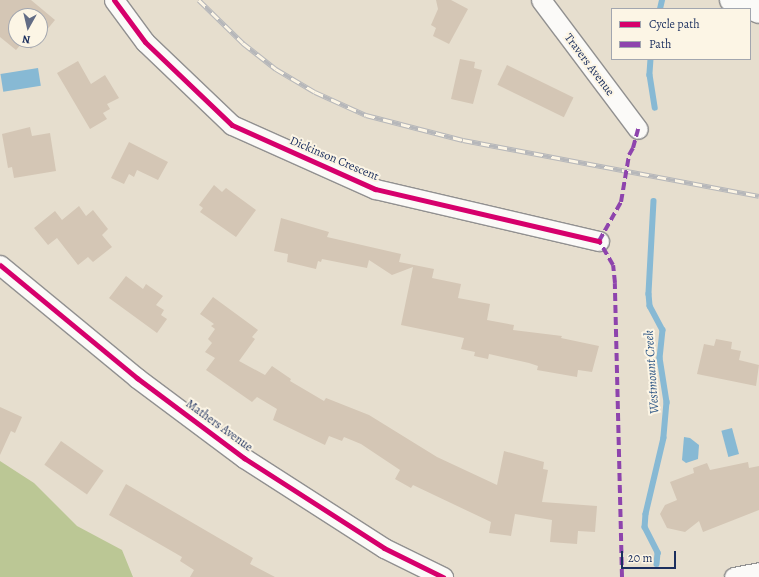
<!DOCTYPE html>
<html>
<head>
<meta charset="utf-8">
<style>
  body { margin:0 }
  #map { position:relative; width:759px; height:577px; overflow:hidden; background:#e6dece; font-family:Alegreya,serif }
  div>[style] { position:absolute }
  .forest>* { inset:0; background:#bbc795 }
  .water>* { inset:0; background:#87b9d4; transform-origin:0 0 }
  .stream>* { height:5.5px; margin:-2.75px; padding:0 2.75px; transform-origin:2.75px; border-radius:2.75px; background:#87b9d4 }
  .building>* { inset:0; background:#d4c6b5; transform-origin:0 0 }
  .roads { filter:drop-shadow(1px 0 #919090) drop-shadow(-1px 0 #919090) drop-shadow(0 1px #919090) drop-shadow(0 -1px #919090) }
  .minor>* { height:19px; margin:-9.5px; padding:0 9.5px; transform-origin:9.5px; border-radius:9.5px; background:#fbfaf8 }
  .major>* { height:22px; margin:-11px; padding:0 11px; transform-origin:11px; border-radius:11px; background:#fbfaf8 }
  .rail>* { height:4.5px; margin-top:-2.25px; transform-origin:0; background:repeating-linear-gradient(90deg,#fcf5e5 0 9px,#b6b7ba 0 18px); box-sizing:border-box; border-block:1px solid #b6b7ba }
  .quiet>* { height:4px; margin-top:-2px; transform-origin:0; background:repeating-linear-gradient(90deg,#8e44ad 0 8px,transparent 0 12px) }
  .cycleway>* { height:5px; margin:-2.5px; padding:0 2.5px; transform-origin:2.5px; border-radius:2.5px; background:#d6006c }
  span { translate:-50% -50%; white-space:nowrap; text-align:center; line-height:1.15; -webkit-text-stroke:4px #fcf5e5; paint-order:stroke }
  .street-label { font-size:12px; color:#1b2f5e }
  .water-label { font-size:13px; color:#325a88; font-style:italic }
  .legend { position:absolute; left:611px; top:8px; width:140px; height:52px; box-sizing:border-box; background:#fcf5e5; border:1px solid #a2a6af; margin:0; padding:5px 7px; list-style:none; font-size:12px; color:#1b2f5e }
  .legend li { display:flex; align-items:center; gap:8px; height:20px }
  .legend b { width:20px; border:1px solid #a2a6af }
  .north { position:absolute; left:8px; top:8px; width:40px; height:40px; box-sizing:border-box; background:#fcf5e5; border:1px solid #a2a6af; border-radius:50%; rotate:188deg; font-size:11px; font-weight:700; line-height:16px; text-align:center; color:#1b2f5e }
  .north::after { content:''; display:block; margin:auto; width:14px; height:18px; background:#626c85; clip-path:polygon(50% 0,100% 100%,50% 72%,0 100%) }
  .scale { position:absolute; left:621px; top:551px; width:55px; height:18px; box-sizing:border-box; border:2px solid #1b2f5e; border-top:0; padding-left:5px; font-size:12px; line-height:14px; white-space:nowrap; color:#1b2f5e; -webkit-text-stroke:3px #fcf5e5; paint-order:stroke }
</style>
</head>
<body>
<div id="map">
  <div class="forest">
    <div style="clip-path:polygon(0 461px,34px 483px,77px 526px,122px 550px,133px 577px,0 577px)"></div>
  </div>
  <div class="water">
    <div style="left:38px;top:68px;width:18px;height:38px;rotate:81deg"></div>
    <div style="left:732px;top:428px;width:27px;height:11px;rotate:75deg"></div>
    <div style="clip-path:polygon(684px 437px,690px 438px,699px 445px,698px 459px,686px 463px,682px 460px)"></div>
  </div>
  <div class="stream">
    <div style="left:660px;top:9px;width:9px;rotate:-77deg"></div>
    <div style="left:651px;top:59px;width:16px;rotate:94deg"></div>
    <div style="left:650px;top:75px;width:33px;rotate:81deg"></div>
    <div style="left:654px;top:201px;width:93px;rotate:93.1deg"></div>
    <div style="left:649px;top:294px;width:12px;rotate:85deg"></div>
    <div style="left:650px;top:306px;width:27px;rotate:62deg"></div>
    <div style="left:663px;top:330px;width:28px;rotate:96deg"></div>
    <div style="left:660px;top:358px;width:45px;rotate:81deg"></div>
    <div style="left:667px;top:402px;width:36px;rotate:95deg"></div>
    <div style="left:664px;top:438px;width:78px;rotate:103.3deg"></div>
    <div style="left:646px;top:514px;width:13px;rotate:94deg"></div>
    <div style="left:645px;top:527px;width:29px;rotate:63deg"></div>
    <div style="left:658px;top:553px;width:11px;rotate:95deg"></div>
  </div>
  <div class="building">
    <div style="clip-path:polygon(0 0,31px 0,55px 20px,40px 38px,40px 16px,16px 16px,16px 40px,39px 40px,31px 49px,23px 42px,16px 50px,0 37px)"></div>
    <div style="clip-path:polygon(436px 0,451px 0,468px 9px,449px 44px,433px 36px,436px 28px,431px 25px,438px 9px)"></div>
    <div style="clip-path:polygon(460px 59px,475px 62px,474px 68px,482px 70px,473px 104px,451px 99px)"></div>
    <div style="clip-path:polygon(78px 61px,91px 84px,105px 75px,119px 98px,107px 104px,110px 109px,103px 113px,107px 119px,90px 129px,57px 73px)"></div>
    <div style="left:507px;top:65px;width:74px;height:22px;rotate:26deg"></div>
    <div style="clip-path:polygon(30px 127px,32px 136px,50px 133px,56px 171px,14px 178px,12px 167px,8px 168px,2px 134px)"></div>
    <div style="clip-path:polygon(129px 142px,168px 162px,158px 180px,137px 170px,134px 177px,129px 174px,124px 184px,111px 178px)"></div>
    <div style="clip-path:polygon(214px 185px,222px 192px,226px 188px,256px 210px,236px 237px,200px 212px,203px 208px,199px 205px)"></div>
    <div style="clip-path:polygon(79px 206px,86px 216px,93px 210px,108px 229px,102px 235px,112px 247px,93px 262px,88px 257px,78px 265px,57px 238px,48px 245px,34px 228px,55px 211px,62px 220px)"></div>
    <div style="clip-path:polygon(281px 218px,329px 232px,327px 237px,401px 254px,399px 262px,434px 269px,432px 278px,461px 284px,458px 298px,490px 304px,487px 320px,514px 325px,513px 330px,562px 336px,561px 338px,599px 346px,592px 372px,578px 370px,577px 377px,537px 370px,538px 366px,529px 363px,489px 354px,488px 359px,474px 356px,475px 352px,461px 349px,464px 338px,401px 325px,413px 267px,392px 275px,369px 260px,367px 268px,322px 259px,321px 262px,318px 261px,316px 269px,287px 262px,288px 254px,274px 251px)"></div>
    <div style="clip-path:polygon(126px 276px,143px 289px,146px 284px,163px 296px,156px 305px,164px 310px,161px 315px,167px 319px,157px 333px,109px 298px)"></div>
    <div style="clip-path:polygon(213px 297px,258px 330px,252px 337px,255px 339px,239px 361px,265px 375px,272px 366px,291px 379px,290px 381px,324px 401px,326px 398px,369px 415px,437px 457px,497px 485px,504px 451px,544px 462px,543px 469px,548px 470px,542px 502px,597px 506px,595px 532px,578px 531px,577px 544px,550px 542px,552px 520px,515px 514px,511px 536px,489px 533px,491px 522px,413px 485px,411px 488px,395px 479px,400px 470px,361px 444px,344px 437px,342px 441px,329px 436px,325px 445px,273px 420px,277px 409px,257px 397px,252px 402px,206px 370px,215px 358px,205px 352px,212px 343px,208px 339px,215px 329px,211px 326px,214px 324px,200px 314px)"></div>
    <div style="clip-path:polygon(716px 339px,732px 342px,731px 349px,741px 351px,739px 360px,759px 365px,756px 386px,697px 374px,704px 344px,714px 346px)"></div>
    <div style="clip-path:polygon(0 407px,22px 417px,15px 433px,11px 431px,0 455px)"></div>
    <div style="left:61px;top:441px;width:52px;height:29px;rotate:35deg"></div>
    <div style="clip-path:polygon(748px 462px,749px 468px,759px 466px,759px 510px,703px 532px,699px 521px,685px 532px,667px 528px,660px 514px,665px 505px,677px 500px,670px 482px,694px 473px,693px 468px,707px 463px,710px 470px)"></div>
    <div style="clip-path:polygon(126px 484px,253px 558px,250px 564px,275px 577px,190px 577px,194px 570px,180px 561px,182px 557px,109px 515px)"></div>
  </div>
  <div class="roads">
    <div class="minor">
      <div style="left:114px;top:0;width:52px;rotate:53.6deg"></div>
      <div style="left:145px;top:42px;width:120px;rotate:43.7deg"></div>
      <div style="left:232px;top:125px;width:157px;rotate:24.1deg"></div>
      <div style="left:375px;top:189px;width:230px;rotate:13.1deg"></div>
      <div style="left:541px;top:0;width:161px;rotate:53.1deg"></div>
      <div style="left:0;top:265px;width:178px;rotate:39.5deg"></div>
      <div style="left:137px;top:378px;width:134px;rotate:36.8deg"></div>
      <div style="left:244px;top:458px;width:166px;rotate:32.7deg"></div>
      <div style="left:384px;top:548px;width:66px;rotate:26.2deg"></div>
      <div style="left:734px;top:577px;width:25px;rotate:-11deg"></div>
    </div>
    <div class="major">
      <div style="left:731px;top:0;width:30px;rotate:23deg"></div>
    </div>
  </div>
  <div class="rail">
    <div style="left:199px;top:0;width:62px;rotate:44.3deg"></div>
    <div style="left:243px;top:43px;width:42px;rotate:38.2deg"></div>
    <div style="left:276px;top:69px;width:45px;rotate:30.5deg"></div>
    <div style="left:315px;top:92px;width:56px;rotate:24.3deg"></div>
    <div style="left:366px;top:115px;width:100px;rotate:14.5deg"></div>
    <div style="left:463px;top:140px;width:301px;rotate:10.7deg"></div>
  </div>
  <div class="quiet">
    <div style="left:622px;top:577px;width:294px;rotate:-91.4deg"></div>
    <div style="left:615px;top:283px;width:18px;rotate:-96deg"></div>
    <div style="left:613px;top:265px;width:28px;rotate:-120deg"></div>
    <div style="left:599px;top:241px;width:45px;rotate:-60.6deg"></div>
    <div style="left:621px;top:202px;width:48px;rotate:-80.3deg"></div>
    <div style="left:629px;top:155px;width:8px;rotate:-60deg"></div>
    <div style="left:633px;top:148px;width:20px;rotate:-75deg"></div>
  </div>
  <div class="cycleway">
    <div style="left:114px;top:0;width:52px;rotate:53.6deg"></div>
    <div style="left:145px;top:42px;width:120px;rotate:43.7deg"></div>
    <div style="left:232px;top:125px;width:157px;rotate:24.1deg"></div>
    <div style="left:375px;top:189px;width:230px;rotate:13.1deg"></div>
    <div style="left:0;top:265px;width:178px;rotate:39.5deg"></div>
    <div style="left:137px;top:378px;width:134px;rotate:36.8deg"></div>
    <div style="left:244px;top:458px;width:166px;rotate:32.7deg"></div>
    <div style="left:384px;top:548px;width:66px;rotate:26.2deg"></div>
  </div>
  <div class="street-label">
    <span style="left:589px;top:65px;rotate:53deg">Travers Avenue</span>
    <span style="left:334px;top:159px;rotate:23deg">Dickinson Crescent</span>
    <span style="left:219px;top:426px;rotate:36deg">Mathers Avenue</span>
  </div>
  <div class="water-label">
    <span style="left:652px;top:372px;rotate:-94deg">Westmount Creek</span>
  </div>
  <ul class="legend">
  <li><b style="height:5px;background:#d6006c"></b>Cycle path</li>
  <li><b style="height:5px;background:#8e44ad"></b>Path</li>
  </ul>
  <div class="north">N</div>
  <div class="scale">20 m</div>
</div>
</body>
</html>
